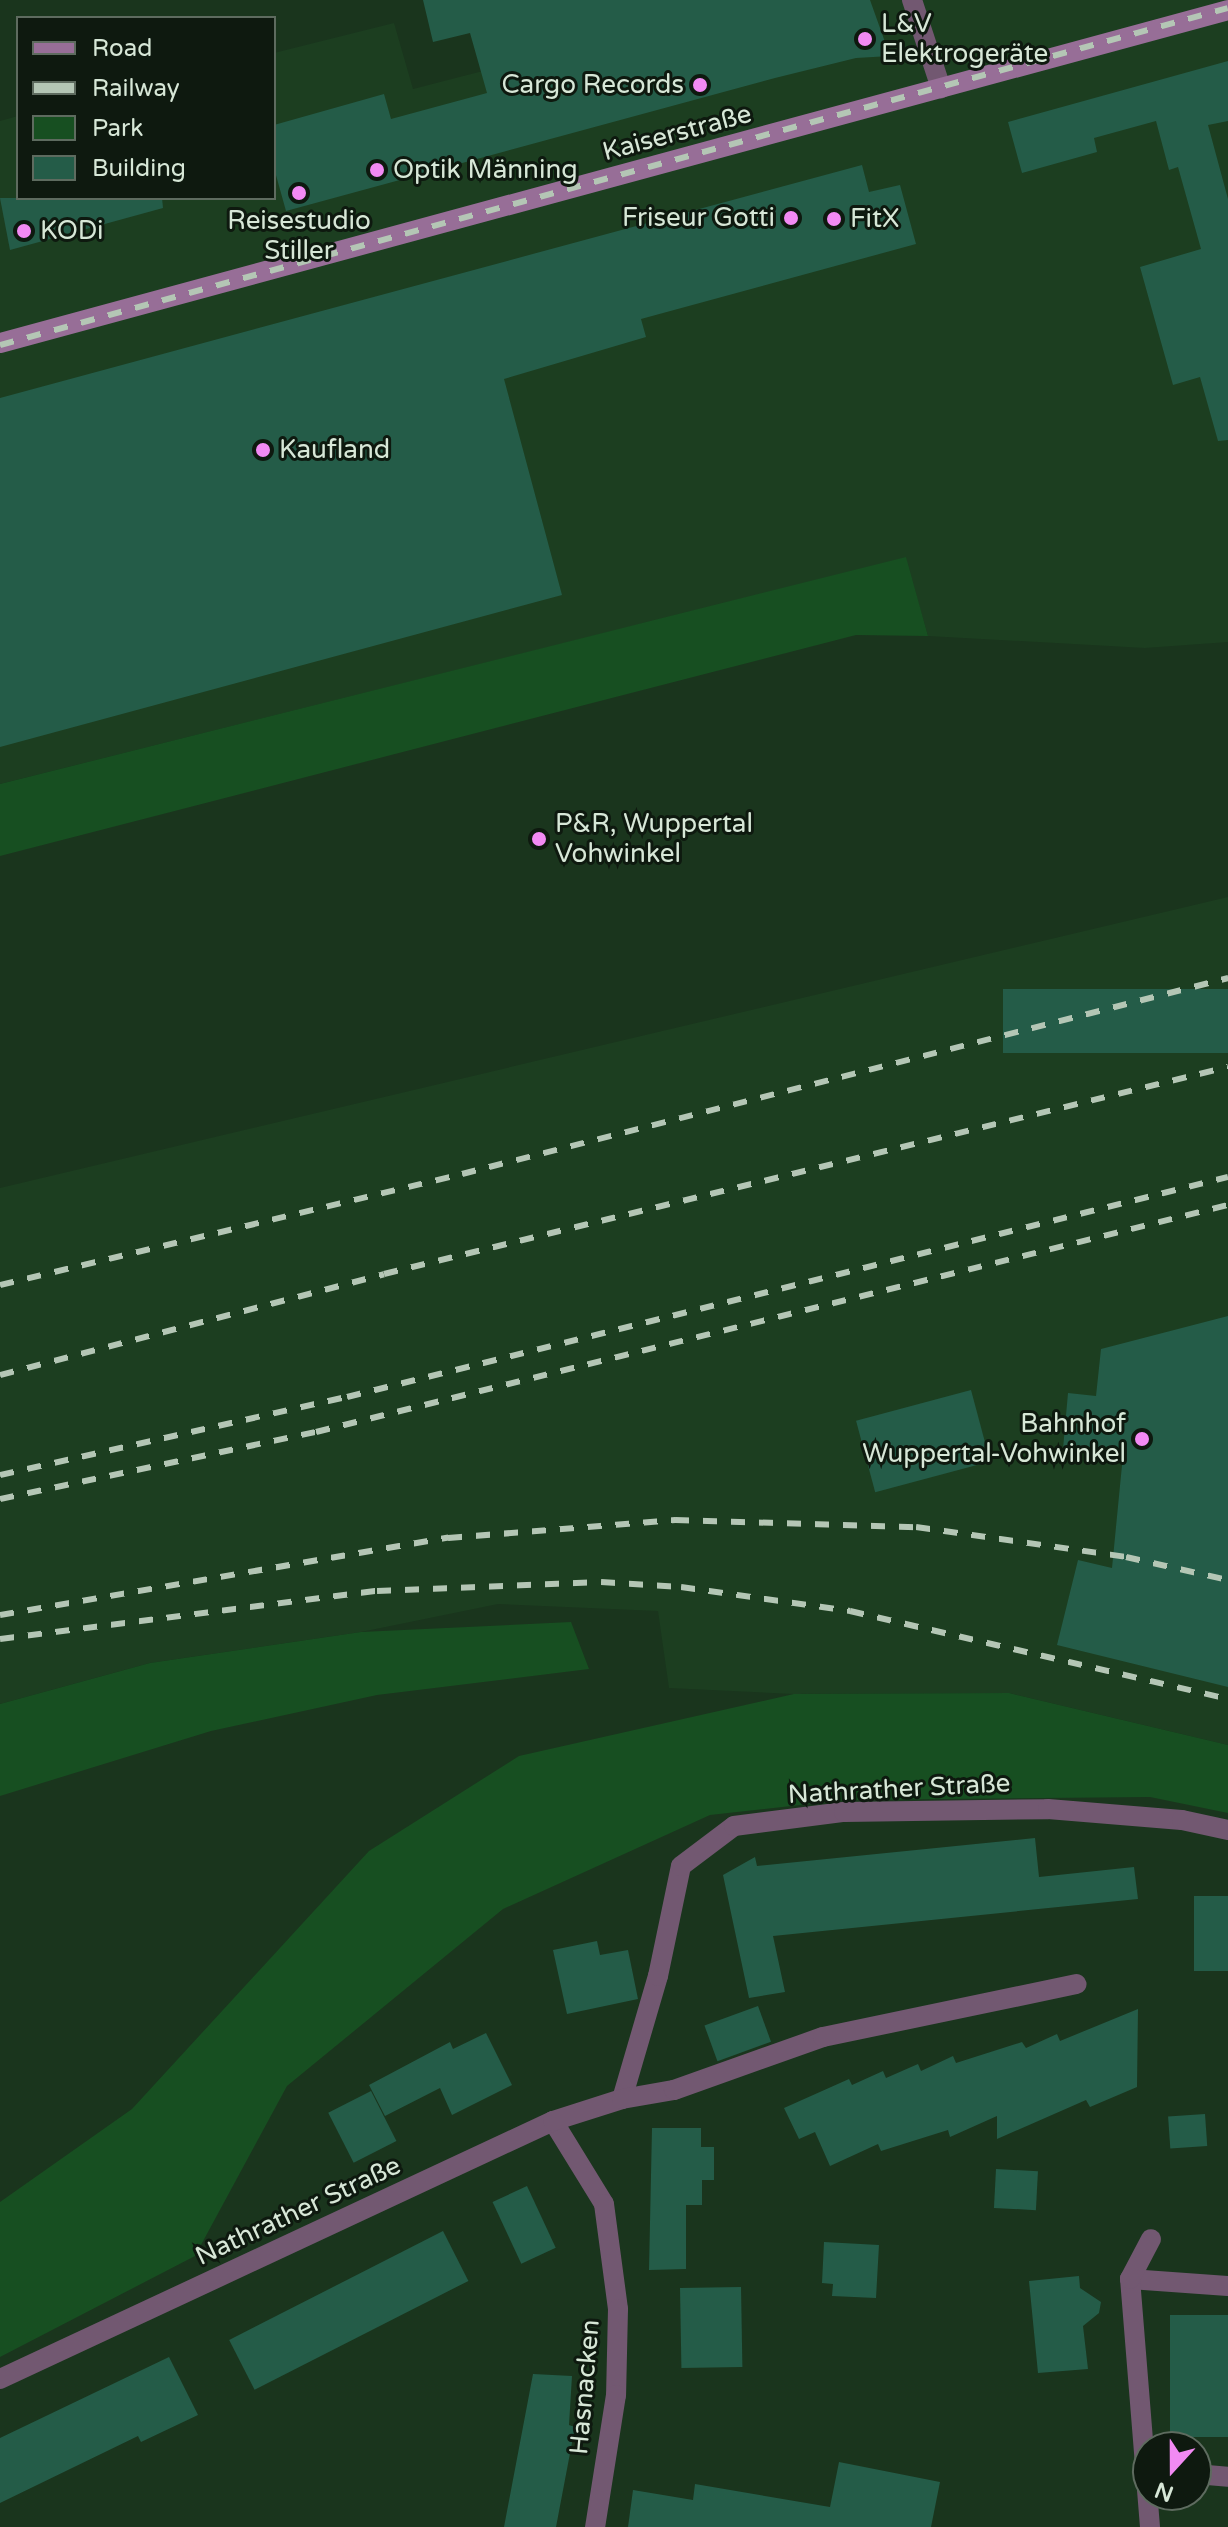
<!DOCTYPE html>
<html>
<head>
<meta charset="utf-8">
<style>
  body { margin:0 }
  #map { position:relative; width:1228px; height:2527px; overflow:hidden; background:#1a351d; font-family:"Varela Round",sans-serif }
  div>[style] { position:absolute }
  .built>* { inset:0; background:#1c3e20 }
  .green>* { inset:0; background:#174f21 }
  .building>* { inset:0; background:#245c48; transform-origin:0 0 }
  .minor>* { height:20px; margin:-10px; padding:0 10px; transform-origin:10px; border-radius:10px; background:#725871 }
  .secondary>* { height:20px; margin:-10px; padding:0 10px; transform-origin:10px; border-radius:10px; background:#976e97 }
  .rail>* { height:6px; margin-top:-3px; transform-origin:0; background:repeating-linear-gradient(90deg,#b4c6b5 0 14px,transparent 0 28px) }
  .dots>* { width:22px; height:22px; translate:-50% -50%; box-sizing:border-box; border:4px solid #0e190f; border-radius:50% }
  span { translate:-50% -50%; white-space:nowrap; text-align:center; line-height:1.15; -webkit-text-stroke:6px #0e190f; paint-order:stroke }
  .poi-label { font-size:26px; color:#d7e7d7 }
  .left { translate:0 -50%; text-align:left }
  .right { translate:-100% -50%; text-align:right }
  .street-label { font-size:26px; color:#d7e7d7 }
  .legend { position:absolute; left:16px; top:16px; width:260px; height:184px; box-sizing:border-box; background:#0e190f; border:2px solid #5e6b5f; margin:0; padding:10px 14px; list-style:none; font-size:24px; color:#d7e7d7 }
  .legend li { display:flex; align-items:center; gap:16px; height:40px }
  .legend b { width:40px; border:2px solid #5e6b5f }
  .north { position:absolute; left:1132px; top:2431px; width:80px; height:80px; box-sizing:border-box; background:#0e190f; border:2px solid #5e6b5f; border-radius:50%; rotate:201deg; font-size:22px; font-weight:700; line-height:32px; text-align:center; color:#d7e7d7 }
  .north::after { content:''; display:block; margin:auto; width:28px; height:36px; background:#f28af3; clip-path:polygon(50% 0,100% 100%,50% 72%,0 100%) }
</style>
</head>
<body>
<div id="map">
  <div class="built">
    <div style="clip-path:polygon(759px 0,1228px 0,1228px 642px,1145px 648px,928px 636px,905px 558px,0 784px,0 121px,18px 116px,18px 198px,274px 198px,274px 53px,394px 23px,413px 89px)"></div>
    <div style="clip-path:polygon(1228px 897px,1228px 1745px,1009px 1693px,794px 1694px,669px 1688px,658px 1611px,498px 1604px,361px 1632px,150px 1663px,0 1704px,0 1188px)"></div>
  </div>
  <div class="green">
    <div style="clip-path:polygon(906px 557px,928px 636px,856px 635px,0 856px,0 784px)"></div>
    <div style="clip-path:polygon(571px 1622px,589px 1669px,377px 1695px,211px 1731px,0 1796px,0 1704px,150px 1663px,361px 1632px)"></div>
    <div style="clip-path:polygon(1009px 1693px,1228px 1745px,1228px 1813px,1150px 1797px,846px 1800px,710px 1815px,503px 1909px,287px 2086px,195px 2256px,0 2357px,0 2202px,132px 2109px,369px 1851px,519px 1756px,794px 1694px)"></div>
  </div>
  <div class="building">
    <div style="clip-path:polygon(423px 0,870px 0,890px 56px,856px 58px,775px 78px,286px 211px,274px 168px,274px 125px,384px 94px,391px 119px,487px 93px,470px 33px,433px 42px)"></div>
    <div style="clip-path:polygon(1228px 61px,1228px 121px,1208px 125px,1228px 199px,1228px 440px,1218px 441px,1200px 377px,1173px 385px,1140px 267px,1201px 249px,1178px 167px,1169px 170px,1156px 121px,1094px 138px,1097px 152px,1022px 173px,1008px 122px)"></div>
    <div style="clip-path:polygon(862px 165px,869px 192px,900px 185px,916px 244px,641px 319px,646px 337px,504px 379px,562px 595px,0 747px,0 398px)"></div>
    <div style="clip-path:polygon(0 198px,162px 198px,163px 208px,10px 250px)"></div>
    <div style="left:1228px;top:989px;width:64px;height:225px;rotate:90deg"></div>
    <div style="clip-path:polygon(1228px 1316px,1228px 1687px,1057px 1645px,1078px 1560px,1112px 1568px,1123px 1455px,1063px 1449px,1068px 1393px,1096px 1396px,1101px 1349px)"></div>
    <div style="left:971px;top:1390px;width:74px;height:119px;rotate:75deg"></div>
    <div style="clip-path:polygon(1035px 1838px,1039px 1877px,1134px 1867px,1138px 1899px,773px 1936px,785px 1992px,749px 1998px,723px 1875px,755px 1857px,757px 1866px)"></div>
    <div style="left:1228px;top:1896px;width:75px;height:34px;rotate:90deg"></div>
    <div style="clip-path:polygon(597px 1941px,600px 1955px,628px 1950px,638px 1999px,567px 2014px,553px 1950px)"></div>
    <div style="left:758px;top:2006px;width:38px;height:57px;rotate:70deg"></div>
    <div style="clip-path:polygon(1138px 2009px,1137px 2087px,1090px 2107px,1086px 2100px,997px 2139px,997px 2116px,950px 2137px,948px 2130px,881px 2151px,878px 2144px,830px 2166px,815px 2132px,799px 2139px,784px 2108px,849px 2079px,852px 2085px,883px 2071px,886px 2078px,918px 2064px,921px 2071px,953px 2056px,956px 2063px,1022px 2042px,1026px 2048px,1057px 2034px,1060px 2041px)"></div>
    <div style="clip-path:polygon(486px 2033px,512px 2085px,452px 2115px,440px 2088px,385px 2116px,369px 2085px,450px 2042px,453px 2049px)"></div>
    <div style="left:371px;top:2091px;width:56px;height:48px;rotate:63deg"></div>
    <div style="left:1205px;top:2114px;width:32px;height:37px;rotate:86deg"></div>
    <div style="clip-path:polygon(652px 2128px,701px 2128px,701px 2147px,714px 2147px,714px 2180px,702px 2180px,702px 2205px,686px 2205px,686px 2269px,649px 2270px)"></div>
    <div style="left:996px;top:2169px;width:42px;height:39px;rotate:3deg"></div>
    <div style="left:527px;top:2186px;width:68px;height:38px;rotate:65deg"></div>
    <div style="left:443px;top:2231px;width:56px;height:240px;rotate:63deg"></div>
    <div style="clip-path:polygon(824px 2242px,879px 2245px,876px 2298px,832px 2296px,833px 2284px,822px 2283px)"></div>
    <div style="clip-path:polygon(1079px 2276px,1080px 2288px,1101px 2302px,1099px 2313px,1083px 2326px,1088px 2369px,1038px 2373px,1029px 2281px)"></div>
    <div style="left:741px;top:2287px;width:80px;height:61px;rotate:89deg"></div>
    <div style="left:1228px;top:2315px;width:122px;height:58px;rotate:90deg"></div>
    <div style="clip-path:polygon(169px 2357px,198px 2415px,141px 2442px,138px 2436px,0 2503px,0 2438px)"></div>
    <div style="clip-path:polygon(533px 2374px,572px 2376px,569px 2425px,575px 2427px,556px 2527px,504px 2527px)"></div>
    <div style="clip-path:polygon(839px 2462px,940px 2482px,931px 2527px,628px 2527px,633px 2490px,693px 2500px,695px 2484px,830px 2507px)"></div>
  </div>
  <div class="minor">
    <div style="left:912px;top:0;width:93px;rotate:71.8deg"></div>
    <div style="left:622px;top:2099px;width:128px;rotate:-73.7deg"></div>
    <div style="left:658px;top:1976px;width:112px;rotate:-78.2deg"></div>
    <div style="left:681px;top:1866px;width:66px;rotate:-37deg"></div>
    <div style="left:734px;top:1826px;width:111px;rotate:-7.3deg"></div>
    <div style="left:844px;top:1812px;width:204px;rotate:-0.8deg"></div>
    <div style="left:1048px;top:1809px;width:134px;rotate:4.7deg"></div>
    <div style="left:1182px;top:1820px;width:47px;rotate:12.3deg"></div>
    <div style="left:553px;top:2121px;width:97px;rotate:58.4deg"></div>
    <div style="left:604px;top:2204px;width:106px;rotate:82.4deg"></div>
    <div style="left:618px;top:2309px;width:86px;rotate:91.3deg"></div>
    <div style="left:616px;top:2395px;width:134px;rotate:99deg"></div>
    <div style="left:1130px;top:2279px;width:98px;rotate:4.1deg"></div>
    <div style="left:0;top:2379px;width:610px;rotate:-25.01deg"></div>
    <div style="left:553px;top:2121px;width:72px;rotate:-17.7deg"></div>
    <div style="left:622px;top:2099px;width:53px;rotate:-9.8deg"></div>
    <div style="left:674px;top:2090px;width:158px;rotate:-19.6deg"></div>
    <div style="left:823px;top:2037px;width:259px;rotate:-11.8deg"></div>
    <div style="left:1196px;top:2474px;width:32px;rotate:5deg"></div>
    <div style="left:1150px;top:2527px;width:249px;rotate:-94.6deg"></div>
    <div style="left:1130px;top:2279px;width:45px;rotate:-62.3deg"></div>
  </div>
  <div class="secondary">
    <div style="left:0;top:343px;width:1272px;rotate:-15.17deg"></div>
  </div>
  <div class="rail">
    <div style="left:0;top:345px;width:1273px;rotate:-15.35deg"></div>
    <div style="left:0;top:1285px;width:475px;rotate:-13.5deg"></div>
    <div style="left:462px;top:1174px;width:791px;rotate:-14.35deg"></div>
    <div style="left:0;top:1375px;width:397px;rotate:-14.7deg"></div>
    <div style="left:384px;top:1274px;width:869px;rotate:-13.78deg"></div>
    <div style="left:0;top:1475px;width:356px;rotate:-12.7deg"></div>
    <div style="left:347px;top:1397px;width:908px;rotate:-14.02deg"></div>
    <div style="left:0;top:1499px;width:323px;rotate:-12deg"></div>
    <div style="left:316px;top:1432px;width:940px;rotate:-13.98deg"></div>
    <div style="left:0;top:1615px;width:455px;rotate:-9.8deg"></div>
    <div style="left:448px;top:1538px;width:228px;rotate:-4.5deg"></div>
    <div style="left:675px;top:1520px;width:241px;rotate:1.7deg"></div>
    <div style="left:916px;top:1527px;width:212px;rotate:8.1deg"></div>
    <div style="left:1126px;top:1557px;width:105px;rotate:12.7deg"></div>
    <div style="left:0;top:1639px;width:380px;rotate:-7.3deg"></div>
    <div style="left:377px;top:1591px;width:224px;rotate:-2.3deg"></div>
    <div style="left:601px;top:1582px;width:80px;rotate:3.6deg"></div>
    <div style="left:681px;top:1587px;width:171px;rotate:8.1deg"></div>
    <div style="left:850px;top:1611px;width:388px;rotate:13.1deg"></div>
  </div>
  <div class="dots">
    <div style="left:865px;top:39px;background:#f28af3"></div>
    <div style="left:700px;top:85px;background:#f28af3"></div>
    <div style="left:377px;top:170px;background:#f28af3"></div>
    <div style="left:299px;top:193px;background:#f28af3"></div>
    <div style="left:791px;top:218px;background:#f28af3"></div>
    <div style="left:834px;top:219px;background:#f28af3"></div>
    <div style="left:24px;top:231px;background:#f28af3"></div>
    <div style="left:263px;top:450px;background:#f28af3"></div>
    <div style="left:539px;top:839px;background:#f28af3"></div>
    <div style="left:1142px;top:1439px;background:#f28af3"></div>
  </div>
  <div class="poi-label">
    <span class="left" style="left:881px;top:39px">L&amp;V<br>Elektrogeräte</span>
    <span class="right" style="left:684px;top:85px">Cargo Records</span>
    <span class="left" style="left:393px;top:170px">Optik Männing</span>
    <span class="right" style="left:775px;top:218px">Friseur Gotti</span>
    <span class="left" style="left:850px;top:219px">FitX</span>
    <span style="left:299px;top:236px">Reisestudio<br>Stiller</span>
    <span class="left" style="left:40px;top:231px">KODi</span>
    <span class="left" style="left:279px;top:450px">Kaufland</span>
    <span class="left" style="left:555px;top:839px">P&amp;R, Wuppertal<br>Vohwinkel</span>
    <span class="right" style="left:1126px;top:1439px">Bahnhof<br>Wuppertal-Vohwinkel</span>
  </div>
  <div class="street-label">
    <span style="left:677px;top:133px;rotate:-15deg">Kaiserstraße</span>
    <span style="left:899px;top:1789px;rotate:-3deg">Nathrather Straße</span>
    <span style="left:298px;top:2211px;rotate:-25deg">Nathrather Straße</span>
    <span style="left:585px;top:2387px;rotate:-85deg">Hasnacken</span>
  </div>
  <ul class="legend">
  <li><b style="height:10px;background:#976e97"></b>Road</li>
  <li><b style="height:10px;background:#b4c6b5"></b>Railway</li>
  <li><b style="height:22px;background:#174f21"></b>Park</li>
  <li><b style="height:22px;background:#245c48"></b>Building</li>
  </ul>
  <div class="north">N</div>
</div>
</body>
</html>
